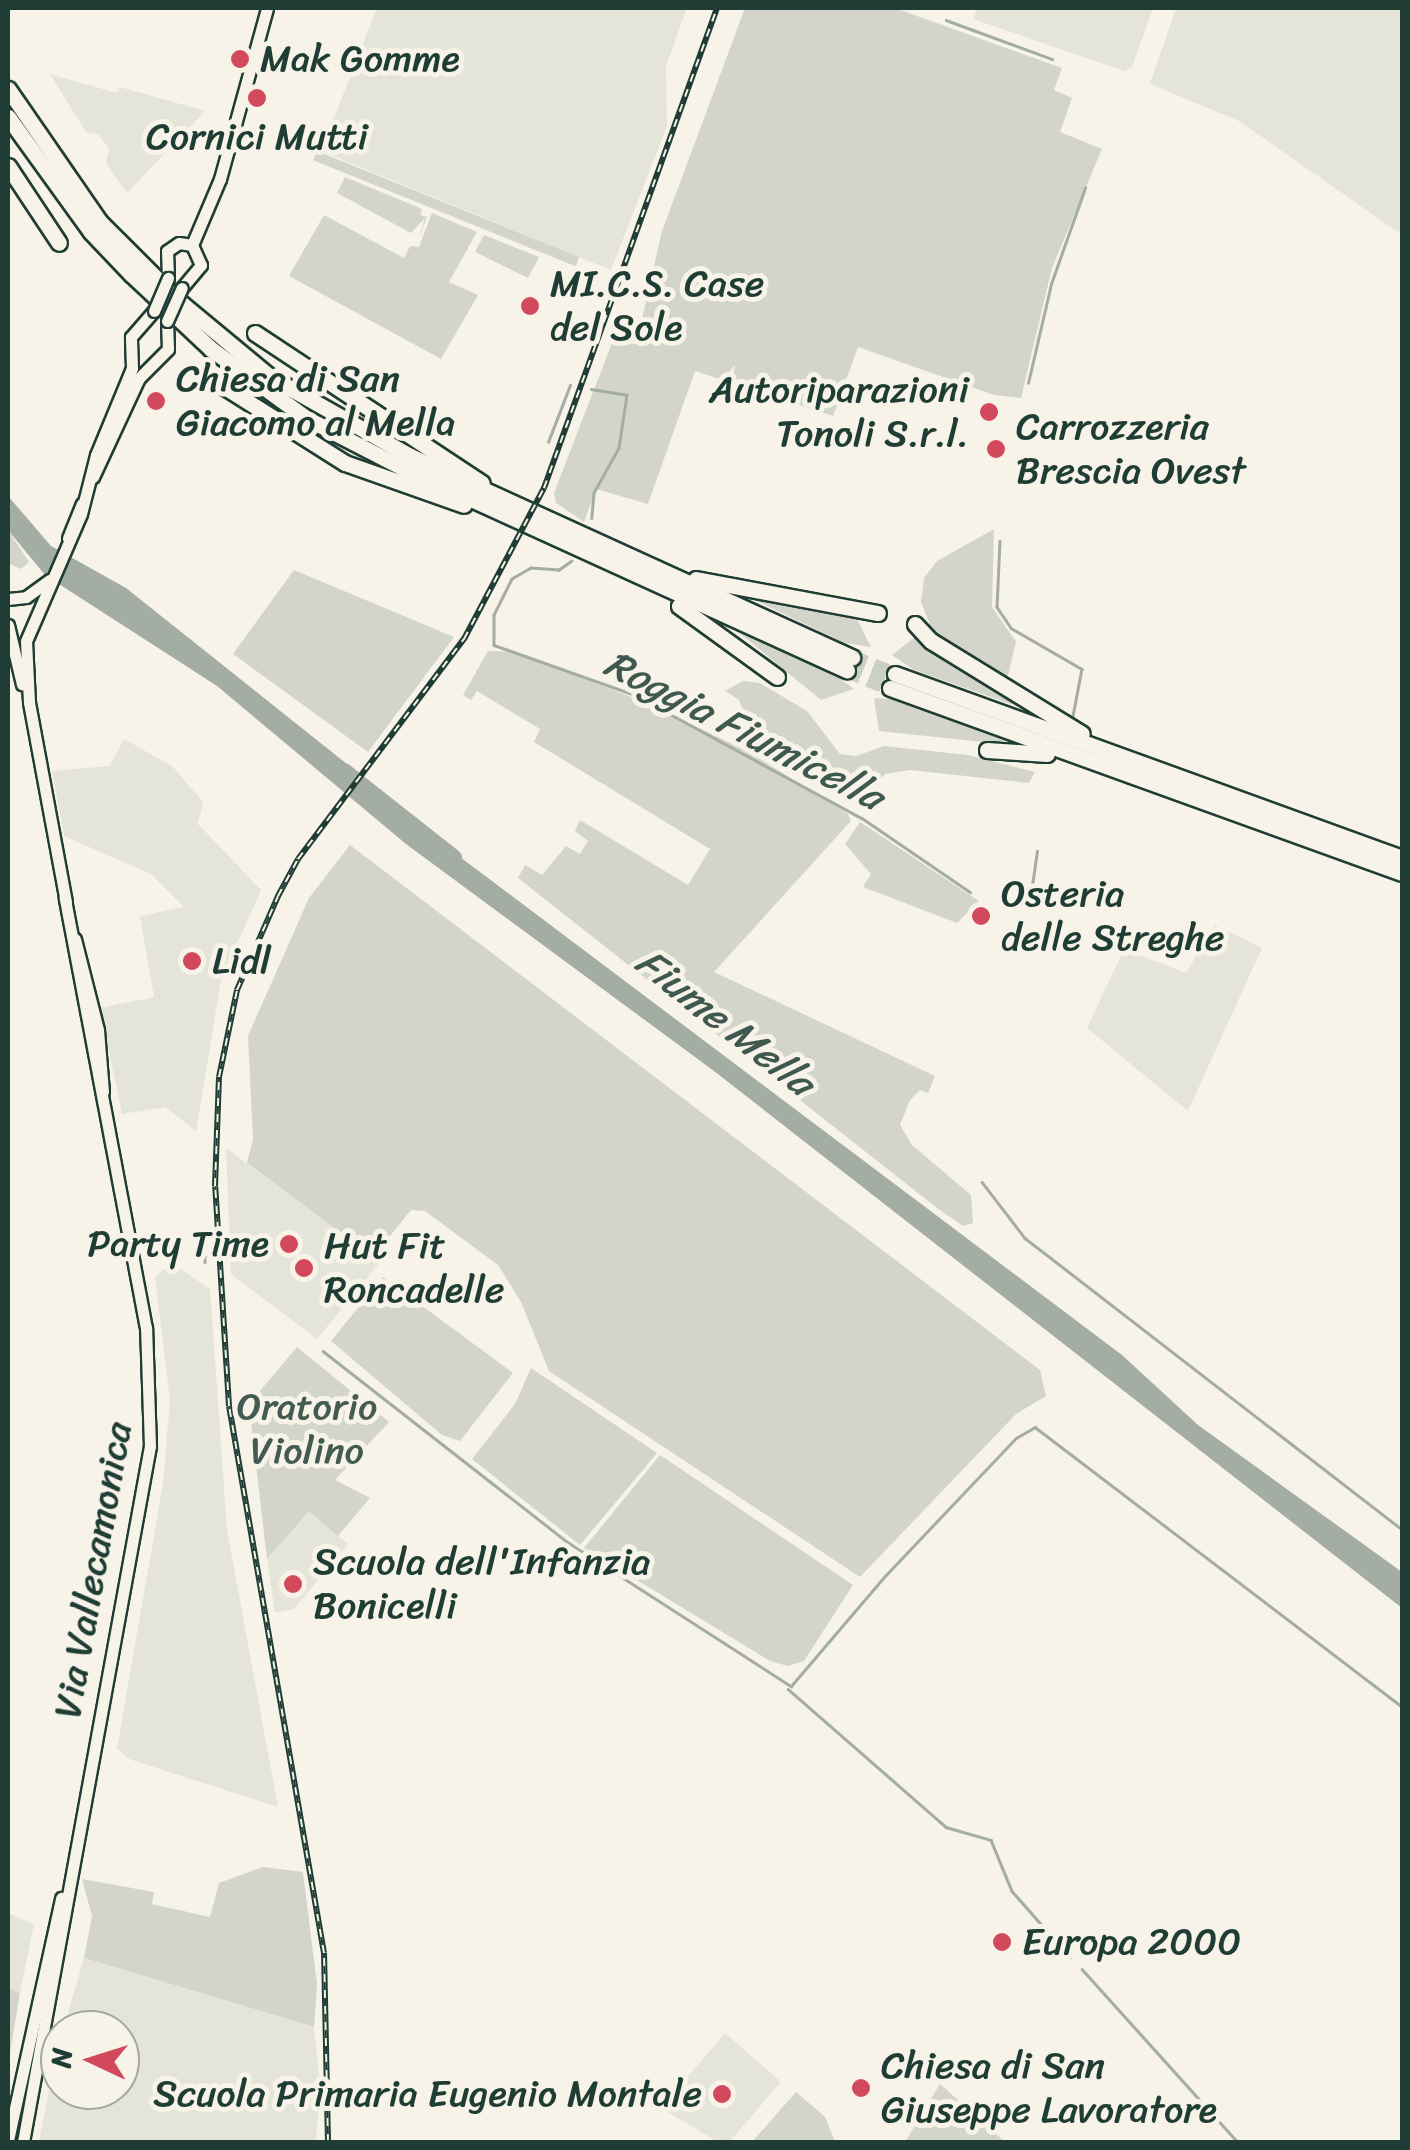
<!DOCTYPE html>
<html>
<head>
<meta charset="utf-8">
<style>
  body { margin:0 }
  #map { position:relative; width:1410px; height:2150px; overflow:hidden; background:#f7f3e8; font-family:Sriracha,sans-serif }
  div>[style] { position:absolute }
  .built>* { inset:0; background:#e5e4d9 }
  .green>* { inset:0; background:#d3d5ca; transform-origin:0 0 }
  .water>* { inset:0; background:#a4ada3 }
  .stream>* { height:2.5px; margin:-1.25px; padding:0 1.25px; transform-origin:1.25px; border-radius:1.25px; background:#a4ada3 }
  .river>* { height:18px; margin:-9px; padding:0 9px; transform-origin:9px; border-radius:9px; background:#a4ada3 }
  .highway-tunnel>* { height:15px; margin-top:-7.5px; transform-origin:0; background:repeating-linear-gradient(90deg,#cccfc4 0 15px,transparent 0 23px) }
  .roads { filter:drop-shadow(2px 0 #1f3d34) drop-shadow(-2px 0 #1f3d34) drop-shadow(0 2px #1f3d34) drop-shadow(0 -2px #1f3d34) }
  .secondary>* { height:11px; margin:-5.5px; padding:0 5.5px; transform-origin:5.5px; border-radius:5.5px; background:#f7f3e8 }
  .highway>* { height:15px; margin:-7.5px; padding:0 7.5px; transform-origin:7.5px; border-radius:7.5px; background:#f7f3e8 }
  .rail>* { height:6px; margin-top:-3px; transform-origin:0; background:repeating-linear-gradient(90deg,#f7f3e8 0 8px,#1f3d34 0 16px); box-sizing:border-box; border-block:2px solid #1f3d34 }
  .bridges { filter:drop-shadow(2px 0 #1f3d34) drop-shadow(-2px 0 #1f3d34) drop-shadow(0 2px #1f3d34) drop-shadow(0 -2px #1f3d34) }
  .secondary-bridge>* { height:11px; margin:-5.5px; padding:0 5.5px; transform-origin:5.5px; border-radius:5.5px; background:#f7f3e8 }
  .dots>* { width:28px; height:28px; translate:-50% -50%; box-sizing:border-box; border:5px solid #f7f3e8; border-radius:50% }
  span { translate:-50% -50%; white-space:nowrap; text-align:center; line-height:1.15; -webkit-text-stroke:10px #f7f3e8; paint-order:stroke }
  .poi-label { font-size:38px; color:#1f3d34 }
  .left { translate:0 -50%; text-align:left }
  .right { translate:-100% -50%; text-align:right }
  .park-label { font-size:38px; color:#435b52 }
  .street-label { font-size:38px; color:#1f3d34 }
  .water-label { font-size:40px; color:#405950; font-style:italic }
  .frame { position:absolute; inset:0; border:10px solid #1f3d34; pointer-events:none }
  .north { position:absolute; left:40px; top:2010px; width:100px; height:100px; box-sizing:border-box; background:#f7f3e8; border:2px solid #a1aaa0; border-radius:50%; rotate:274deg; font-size:28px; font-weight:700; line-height:40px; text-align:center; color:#1f3d34 }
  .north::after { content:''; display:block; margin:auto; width:35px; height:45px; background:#d1495b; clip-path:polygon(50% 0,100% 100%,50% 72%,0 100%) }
</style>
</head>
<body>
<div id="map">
  <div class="built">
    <div style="clip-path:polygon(377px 8px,687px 8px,666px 66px,667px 126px,611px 270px,321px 151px)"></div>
    <div style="clip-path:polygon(978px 8px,1153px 8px,1132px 67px,1124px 71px,973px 19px)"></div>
    <div style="clip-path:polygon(1176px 8px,1402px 8px,1402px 235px,1239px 121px,1150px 84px)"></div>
    <div style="clip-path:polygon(50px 74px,117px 93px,120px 87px,205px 111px,127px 193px,106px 163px,109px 149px,98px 134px,86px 132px)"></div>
    <div style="clip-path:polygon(124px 739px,172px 766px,203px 802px,198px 824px,261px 890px,221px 980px,196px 1131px,165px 1107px,122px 1114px,100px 1008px,154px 997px,140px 916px,184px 907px,151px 874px,64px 836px,52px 771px,110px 766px)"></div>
    <div style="clip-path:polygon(1215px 925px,1262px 948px,1188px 1111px,1087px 1028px,1124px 949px,1186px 973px)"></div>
    <div style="clip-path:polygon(226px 1148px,380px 1262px,317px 1339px,231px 1274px)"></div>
    <div style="clip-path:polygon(172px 1263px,210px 1289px,227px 1530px,278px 1807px,129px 1759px,117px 1748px,163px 1484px,170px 1400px,155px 1277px)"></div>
    <div style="clip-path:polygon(309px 1510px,348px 1544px,294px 1609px,275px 1613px,267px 1559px)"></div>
    <div style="clip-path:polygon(8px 1913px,34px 1924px,20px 1993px,8px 1988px)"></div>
    <div style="clip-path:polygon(84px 1958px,314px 2027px,320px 2085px,316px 2142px,39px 2142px,60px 2035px,60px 2090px,120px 2090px,120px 2030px,63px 2030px)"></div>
    <div style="clip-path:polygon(725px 2033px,781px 2082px,731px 2140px,718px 2142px,661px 2108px)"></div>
  </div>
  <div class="green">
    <div style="clip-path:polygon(745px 8px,895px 8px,1062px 68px,1054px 90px,1072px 98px,1060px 132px,1102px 149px,1052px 268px,1021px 398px,994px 395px,858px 347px,833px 416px,695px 371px,648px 504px,596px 489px,584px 522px,556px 503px,554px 493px,612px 343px,645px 344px,642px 319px,662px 231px)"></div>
    <div style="left:317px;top:151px;width:283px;height:10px;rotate:22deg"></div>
    <div style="clip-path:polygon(345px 177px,422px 209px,420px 215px,427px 217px,419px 237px,425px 218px,411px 233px,337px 193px)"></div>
    <div style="clip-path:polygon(432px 213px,477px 232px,449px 282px,478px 295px,441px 359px,289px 276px,324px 215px,404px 258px,410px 246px,419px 247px)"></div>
    <div style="clip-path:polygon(484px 235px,539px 257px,528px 278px,475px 252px)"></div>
    <div style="clip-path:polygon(994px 529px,992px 607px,1016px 642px,1007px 679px,933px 632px,921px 602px,924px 578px,937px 561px)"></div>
    <div style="clip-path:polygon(8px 530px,29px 562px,21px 569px,8px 563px)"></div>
    <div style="clip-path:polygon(294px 570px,454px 637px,368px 752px,233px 654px)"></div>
    <div style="clip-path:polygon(746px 596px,856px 617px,871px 647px,845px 643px)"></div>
    <div style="clip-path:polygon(736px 630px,832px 673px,854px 689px,821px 700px)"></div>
    <div style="clip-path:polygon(919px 634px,1034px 712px,914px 670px,892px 655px)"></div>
    <div style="clip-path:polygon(488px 651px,515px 652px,652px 705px,749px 752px,848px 814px,851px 821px,714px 972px,935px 1076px,928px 1093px,920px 1090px,910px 1100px,900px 1125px,912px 1145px,971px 1195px,973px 1223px,963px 1226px,937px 1208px,518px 878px,525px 865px,542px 875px,566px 846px,580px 854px,588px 841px,575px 831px,580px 820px,688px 885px,710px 849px,534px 742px,540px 729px,477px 691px,471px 700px,463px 695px)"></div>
    <div style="clip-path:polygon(743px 681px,760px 683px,807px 711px,840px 754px,856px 756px,884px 746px,968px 755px,1035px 772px,1029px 783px,910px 770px,885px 774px,863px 802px,750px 731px,739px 700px,725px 691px)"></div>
    <div style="clip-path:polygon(874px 698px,902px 700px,1020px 746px,879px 731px)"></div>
    <div style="clip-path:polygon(860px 822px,979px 901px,957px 923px,863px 887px,871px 874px,845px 844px)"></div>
    <div style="clip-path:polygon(350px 845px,1040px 1370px,1046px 1396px,1016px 1414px,860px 1577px,549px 1371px,521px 1302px,498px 1265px,425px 1211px,411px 1210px,373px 1257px,247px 1163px,253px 1139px,248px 1036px,309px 898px)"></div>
    <div style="clip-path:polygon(383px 1277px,513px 1373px,460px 1441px,442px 1435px,331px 1341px)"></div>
    <div style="clip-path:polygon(297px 1347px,389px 1422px,335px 1480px,370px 1498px,338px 1536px,309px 1511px,267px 1559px,249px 1404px)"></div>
    <div style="clip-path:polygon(531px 1368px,657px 1453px,580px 1545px,472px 1459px,515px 1404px)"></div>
    <div style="clip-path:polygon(660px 1455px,853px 1585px,804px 1661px,788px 1666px,770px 1661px,584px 1548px)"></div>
    <div style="clip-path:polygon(263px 1867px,303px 1872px,317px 1984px,314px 2027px,84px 1958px,92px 1916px,82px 1879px,154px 1892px,152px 1904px,210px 1917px,219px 1883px)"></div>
    <div style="clip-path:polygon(8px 1988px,20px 1993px,8px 2065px)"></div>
    <div style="clip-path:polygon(940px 2084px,1005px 2142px,905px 2142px)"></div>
    <div style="clip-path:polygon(796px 2092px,825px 2117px,835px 2142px,752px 2142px)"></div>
  </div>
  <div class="water">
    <div style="clip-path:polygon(8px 496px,51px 546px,126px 588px,357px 772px,366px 794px,456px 854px,1122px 1355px,1198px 1425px,1402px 1572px,1402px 1608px,714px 1071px,406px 844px,217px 686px,45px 575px,8px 530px)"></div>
  </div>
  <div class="stream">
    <div style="left:946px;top:20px;width:113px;rotate:20.2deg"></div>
    <div style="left:1028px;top:383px;width:102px;rotate:-76.9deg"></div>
    <div style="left:1051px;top:284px;width:102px;rotate:-70.5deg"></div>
    <div style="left:591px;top:389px;width:36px;rotate:9deg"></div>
    <div style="left:627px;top:395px;width:54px;rotate:98.6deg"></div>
    <div style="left:619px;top:448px;width:51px;rotate:119.1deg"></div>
    <div style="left:594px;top:493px;width:25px;rotate:95deg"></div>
    <div style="left:548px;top:442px;width:61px;rotate:-68.9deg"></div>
    <div style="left:1000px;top:541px;width:66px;rotate:92.6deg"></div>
    <div style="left:997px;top:607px;width:25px;rotate:56deg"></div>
    <div style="left:1011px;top:628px;width:82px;rotate:30deg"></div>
    <div style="left:1082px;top:669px;width:48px;rotate:100.8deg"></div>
    <div style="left:572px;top:561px;width:16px;rotate:145deg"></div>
    <div style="left:559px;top:570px;width:28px;rotate:-176deg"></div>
    <div style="left:531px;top:568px;width:22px;rotate:150deg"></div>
    <div style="left:512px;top:579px;width:40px;rotate:116.6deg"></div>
    <div style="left:494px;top:615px;width:30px;rotate:90deg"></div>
    <div style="left:494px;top:645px;width:150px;rotate:19.5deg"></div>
    <div style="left:635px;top:695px;width:258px;rotate:28.5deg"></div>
    <div style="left:862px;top:818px;width:131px;rotate:34.4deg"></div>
    <div style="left:1031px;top:893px;width:42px;rotate:-81.9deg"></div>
    <div style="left:982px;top:1182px;width:71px;rotate:52.5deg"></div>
    <div style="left:1025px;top:1238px;width:476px;rotate:37.7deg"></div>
    <div style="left:205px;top:1256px;width:6px;rotate:90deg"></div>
    <div style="left:323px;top:1351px;width:308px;rotate:38deg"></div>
    <div style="left:566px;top:1541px;width:268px;rotate:32.8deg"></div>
    <div style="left:791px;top:1686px;width:145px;rotate:-49.5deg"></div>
    <div style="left:885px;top:1576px;width:190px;rotate:-46.5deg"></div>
    <div style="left:1016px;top:1438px;width:22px;rotate:-30deg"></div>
    <div style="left:1035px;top:1427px;width:462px;rotate:37.3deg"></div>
    <div style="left:788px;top:1689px;width:210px;rotate:41.1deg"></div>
    <div style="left:946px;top:1827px;width:47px;rotate:16.1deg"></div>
    <div style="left:991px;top:1840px;width:55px;rotate:67.6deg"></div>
    <div style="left:1012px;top:1891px;width:88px;rotate:48.7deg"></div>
    <div style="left:1082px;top:1969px;width:233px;rotate:48deg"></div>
  </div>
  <div class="river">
    <div style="left:344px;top:772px;width:139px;rotate:38.3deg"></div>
  </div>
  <div class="highway-tunnel">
    <div style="left:852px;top:657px;width:46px;rotate:21.6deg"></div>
    <div style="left:847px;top:670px;width:47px;rotate:22.7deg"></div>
  </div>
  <div class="roads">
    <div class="secondary">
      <div style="left:192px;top:245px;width:72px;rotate:-67deg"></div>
      <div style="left:220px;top:179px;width:177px;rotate:-74.6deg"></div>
      <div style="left:168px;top:278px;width:27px;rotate:-92deg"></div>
      <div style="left:167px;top:251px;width:14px;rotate:-34deg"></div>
      <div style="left:179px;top:243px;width:13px;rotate:9deg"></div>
      <div style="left:192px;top:245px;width:22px;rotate:66deg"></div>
      <div style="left:201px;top:265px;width:30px;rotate:130deg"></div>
      <div style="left:93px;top:477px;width:109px;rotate:-65.1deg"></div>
      <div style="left:139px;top:378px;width:41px;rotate:-45deg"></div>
      <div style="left:168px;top:349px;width:28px;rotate:-92deg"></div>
      <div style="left:68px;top:538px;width:37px;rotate:-68deg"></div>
      <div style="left:8px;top:599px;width:18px;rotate:-6deg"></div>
      <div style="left:26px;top:597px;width:29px;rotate:-36deg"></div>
      <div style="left:8px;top:625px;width:61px;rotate:76.7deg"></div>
      <div style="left:66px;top:902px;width:203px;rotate:-100.5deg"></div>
      <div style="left:29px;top:702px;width:61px;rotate:-92.8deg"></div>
      <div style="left:26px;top:641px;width:138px;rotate:-66.6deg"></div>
      <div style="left:81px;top:514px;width:61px;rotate:-75.7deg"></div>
      <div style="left:96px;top:455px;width:94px;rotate:-67.5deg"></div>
      <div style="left:132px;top:368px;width:31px;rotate:-92deg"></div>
      <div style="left:131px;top:337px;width:35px;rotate:-49deg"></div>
      <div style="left:75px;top:939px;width:94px;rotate:75.8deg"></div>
      <div style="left:98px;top:1030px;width:62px;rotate:85.4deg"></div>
      <div style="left:8px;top:2140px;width:248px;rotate:-77.6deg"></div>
      <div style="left:23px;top:2142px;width:707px;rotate:-79.66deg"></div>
      <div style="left:150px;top:1446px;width:118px;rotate:-91.9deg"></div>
      <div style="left:146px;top:1328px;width:438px;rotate:-100.7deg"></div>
    </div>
    <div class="highway">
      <div style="left:8px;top:89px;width:160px;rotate:55.4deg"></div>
      <div style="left:99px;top:221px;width:116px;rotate:45deg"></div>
      <div style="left:181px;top:303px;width:116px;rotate:39.7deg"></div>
      <div style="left:270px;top:377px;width:161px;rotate:29.4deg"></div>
      <div style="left:410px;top:456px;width:486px;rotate:24.5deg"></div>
      <div style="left:8px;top:117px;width:142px;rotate:54.2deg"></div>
      <div style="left:91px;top:232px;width:59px;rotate:46.4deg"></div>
      <div style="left:132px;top:275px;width:108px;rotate:43.1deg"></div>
      <div style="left:211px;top:349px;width:117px;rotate:36deg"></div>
      <div style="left:306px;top:418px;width:109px;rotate:27.3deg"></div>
      <div style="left:403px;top:468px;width:488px;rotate:24.5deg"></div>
      <div style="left:8px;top:166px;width:92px;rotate:56.5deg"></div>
      <div style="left:255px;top:333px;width:272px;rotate:33.5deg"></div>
      <div style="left:223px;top:386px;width:144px;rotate:32.3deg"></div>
      <div style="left:345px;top:463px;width:126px;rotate:19.4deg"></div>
      <div style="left:696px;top:579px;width:185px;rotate:10.6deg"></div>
      <div style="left:679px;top:606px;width:121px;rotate:35.9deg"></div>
      <div style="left:915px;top:624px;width:23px;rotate:47deg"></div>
      <div style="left:931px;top:641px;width:177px;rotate:31.6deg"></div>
      <div style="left:895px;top:674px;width:539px;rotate:19.95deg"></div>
      <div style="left:890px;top:688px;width:544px;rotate:19.87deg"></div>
      <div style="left:987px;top:750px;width:60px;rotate:3.8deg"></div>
    </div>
  </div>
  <div class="rail">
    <div style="left:328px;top:2142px;width:189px;rotate:-91.2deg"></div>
    <div style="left:324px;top:1953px;width:555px;rotate:-99.85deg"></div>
    <div style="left:229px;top:1406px;width:220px;rotate:-93.6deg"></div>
    <div style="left:215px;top:1186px;width:109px;rotate:-87.9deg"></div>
    <div style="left:219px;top:1077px;width:89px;rotate:-78.3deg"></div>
    <div style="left:237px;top:990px;width:103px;rotate:-66.4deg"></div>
    <div style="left:278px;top:896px;width:42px;rotate:-61.6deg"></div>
    <div style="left:298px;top:859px;width:276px;rotate:-53deg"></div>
    <div style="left:464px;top:639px;width:171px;rotate:-62.1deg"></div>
    <div style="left:544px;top:488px;width:510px;rotate:-70.18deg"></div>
  </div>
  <div class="bridges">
    <div class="secondary-bridge">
      <div style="left:154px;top:311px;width:36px;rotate:-67deg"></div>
      <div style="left:167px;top:321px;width:36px;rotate:-66deg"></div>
    </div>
  </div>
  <div class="dots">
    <div style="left:240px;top:59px;background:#d1495b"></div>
    <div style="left:257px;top:98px;background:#d1495b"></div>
    <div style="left:530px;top:306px;background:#d1495b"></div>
    <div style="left:156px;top:401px;background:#d1495b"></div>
    <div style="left:989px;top:412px;background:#d1495b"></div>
    <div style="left:996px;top:449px;background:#d1495b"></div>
    <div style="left:981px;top:916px;background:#d1495b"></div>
    <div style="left:192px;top:961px;background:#d1495b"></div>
    <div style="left:289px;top:1244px;background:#d1495b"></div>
    <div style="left:304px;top:1268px;background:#d1495b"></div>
    <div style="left:293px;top:1584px;background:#d1495b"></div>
    <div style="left:1002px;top:1942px;background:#d1495b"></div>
    <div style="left:861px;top:2088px;background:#d1495b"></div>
    <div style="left:722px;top:2094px;background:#d1495b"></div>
  </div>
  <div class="poi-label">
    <span class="left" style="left:260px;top:59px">Mak Gomme</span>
    <span style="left:257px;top:137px">Cornici Mutti</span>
    <span class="left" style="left:550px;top:306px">MI.C.S. Case<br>del Sole</span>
    <span class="left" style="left:176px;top:401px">Chiesa di San<br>Giacomo al Mella</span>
    <span class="right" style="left:969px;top:412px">Autoriparazioni<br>Tonoli S.r.l.</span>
    <span class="left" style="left:1016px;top:449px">Carrozzeria<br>Brescia Ovest</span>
    <span class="left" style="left:1001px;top:916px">Osteria<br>delle Streghe</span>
    <span class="left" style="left:212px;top:961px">Lidl</span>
    <span class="right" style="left:269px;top:1244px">Party Time</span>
    <span class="left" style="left:324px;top:1268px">Hut Fit<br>Roncadelle</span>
    <span class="left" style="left:313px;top:1584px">Scuola dell'Infanzia<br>Bonicelli</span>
    <span class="left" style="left:1022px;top:1942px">Europa 2000</span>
    <span class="left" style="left:881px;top:2088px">Chiesa di San<br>Giuseppe Lavoratore</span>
    <span class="right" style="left:702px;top:2094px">Scuola Primaria Eugenio Montale</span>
  </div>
  <div class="park-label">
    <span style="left:307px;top:1429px">Oratorio<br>Violino</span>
  </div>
  <div class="street-label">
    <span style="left:93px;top:1570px;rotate:-80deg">Via Vallecamonica</span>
  </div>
  <div class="water-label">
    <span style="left:744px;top:730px;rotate:27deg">Roggia Fiumicella</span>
    <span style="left:725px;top:1022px;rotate:38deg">Fiume Mella</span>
  </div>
  <div class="frame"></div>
  <div class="north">N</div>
</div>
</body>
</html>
